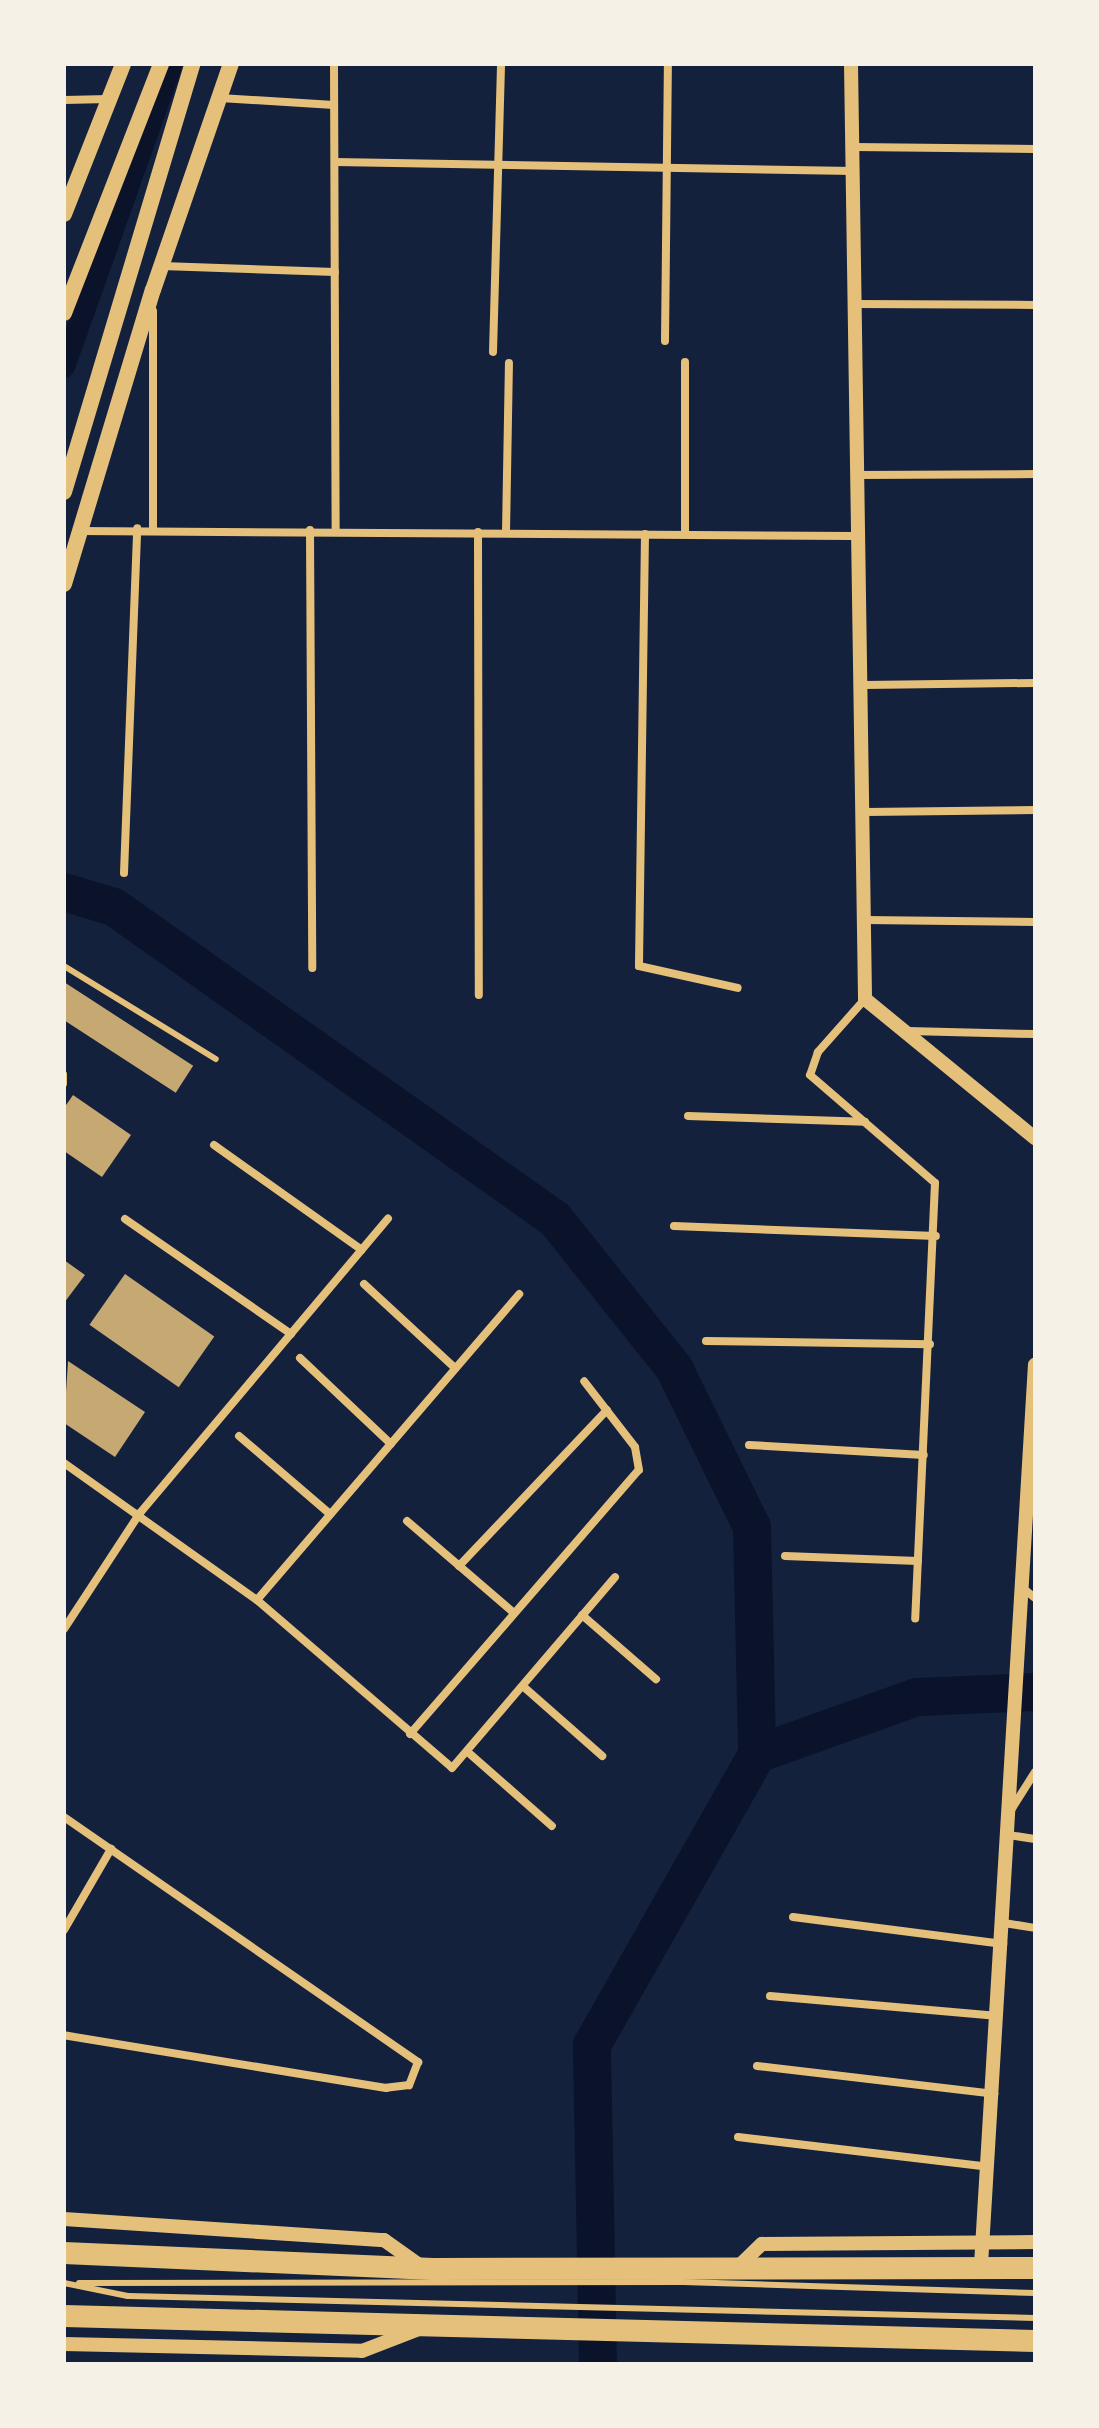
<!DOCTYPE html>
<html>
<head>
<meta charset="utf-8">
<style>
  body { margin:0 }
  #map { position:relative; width:1099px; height:2428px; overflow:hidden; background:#14213d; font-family:"Asap Condensed",sans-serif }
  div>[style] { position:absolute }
  .canal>* { height:22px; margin:-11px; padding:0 11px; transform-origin:11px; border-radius:11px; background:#0b132b }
  .river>* { height:38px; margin:-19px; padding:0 19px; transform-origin:19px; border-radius:19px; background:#0b132b }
  .building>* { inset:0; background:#c6a872; transform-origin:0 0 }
  .service>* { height:6px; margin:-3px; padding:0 3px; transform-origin:3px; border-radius:3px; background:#e5c07b }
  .minor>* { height:8px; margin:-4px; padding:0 4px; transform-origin:4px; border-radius:4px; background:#e5c07b }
  .tertiary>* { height:14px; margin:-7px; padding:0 7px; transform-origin:7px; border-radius:7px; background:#e5c07b }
  .secondary>* { height:16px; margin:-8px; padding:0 8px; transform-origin:8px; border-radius:8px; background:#e5c07b }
  .trunk>* { height:22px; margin:-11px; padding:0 11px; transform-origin:11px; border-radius:11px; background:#e5c07b }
  span { translate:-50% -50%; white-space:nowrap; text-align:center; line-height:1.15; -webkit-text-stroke:8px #f6f1e7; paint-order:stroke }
  .frame { position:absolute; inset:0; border:66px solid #f6f1e7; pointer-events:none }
</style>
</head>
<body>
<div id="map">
  <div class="canal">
    <div style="left:64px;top:367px;width:322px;rotate:-70.4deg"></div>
  </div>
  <div class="river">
    <div style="left:64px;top:892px;width:52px;rotate:16.7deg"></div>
    <div style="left:114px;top:907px;width:540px;rotate:35.28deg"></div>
    <div style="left:555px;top:1219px;width:191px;rotate:51.4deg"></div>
    <div style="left:674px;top:1368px;width:177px;rotate:63.9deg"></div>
    <div style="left:752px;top:1527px;width:227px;rotate:88.7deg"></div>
    <div style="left:598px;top:2364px;width:319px;rotate:-91.1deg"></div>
    <div style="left:592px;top:2045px;width:335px;rotate:-60.4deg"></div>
    <div style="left:757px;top:1754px;width:170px;rotate:-19.6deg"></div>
    <div style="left:917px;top:1697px;width:118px;rotate:-2.4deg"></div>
  </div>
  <div class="building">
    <div style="left:64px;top:982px;width:154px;height:32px;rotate:33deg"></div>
    <div style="clip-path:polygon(73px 1095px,131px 1135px,102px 1177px,64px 1151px,64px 1108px)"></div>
    <div style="clip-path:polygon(64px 1260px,85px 1275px,64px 1303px)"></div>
    <div style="left:125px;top:1274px;width:109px;height:62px;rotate:35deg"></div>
    <div style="clip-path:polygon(68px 1361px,145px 1412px,115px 1457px,64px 1423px)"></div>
  </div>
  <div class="service">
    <div style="left:64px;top:966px;width:178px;rotate:31.5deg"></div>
    <div style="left:64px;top:1074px;width:10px;rotate:90deg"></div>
    <div style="left:64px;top:2283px;width:65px;rotate:11.5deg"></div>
    <div style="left:128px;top:2296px;width:907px;rotate:1.39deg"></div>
    <div style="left:79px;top:2283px;width:604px;rotate:-0.09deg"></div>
    <div style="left:683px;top:2282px;width:352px;rotate:1.8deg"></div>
  </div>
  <div class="minor">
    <div style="left:334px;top:64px;width:466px;rotate:89.8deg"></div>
    <div style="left:220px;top:98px;width:114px;rotate:3.5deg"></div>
    <div style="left:64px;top:100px;width:45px;rotate:-1.3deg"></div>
    <div style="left:854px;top:147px;width:181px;rotate:0.6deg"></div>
    <div style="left:335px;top:162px;width:518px;rotate:1deg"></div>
    <div style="left:162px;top:266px;width:173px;rotate:2deg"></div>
    <div style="left:854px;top:304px;width:181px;rotate:0.3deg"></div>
    <div style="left:153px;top:311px;width:218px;rotate:90deg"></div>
    <div style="left:665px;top:341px;width:277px;rotate:-89.4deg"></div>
    <div style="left:493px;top:352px;width:288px;rotate:-88.4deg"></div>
    <div style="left:856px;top:475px;width:179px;rotate:-0.3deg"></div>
    <div style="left:310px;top:530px;width:438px;rotate:89.7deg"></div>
    <div style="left:79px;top:531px;width:774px;rotate:0.37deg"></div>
    <div style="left:478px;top:532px;width:463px;rotate:89.9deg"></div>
    <div style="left:506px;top:532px;width:169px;rotate:-89deg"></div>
    <div style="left:685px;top:533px;width:171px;rotate:-90deg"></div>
    <div style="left:645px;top:534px;width:432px;rotate:90.8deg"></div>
    <div style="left:639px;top:966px;width:101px;rotate:12.5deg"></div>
    <div style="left:864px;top:685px;width:171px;rotate:-0.7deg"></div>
    <div style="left:865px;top:812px;width:170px;rotate:-0.7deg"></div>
    <div style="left:124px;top:873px;width:345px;rotate:-87.8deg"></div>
    <div style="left:865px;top:920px;width:170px;rotate:0.7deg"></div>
    <div style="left:865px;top:999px;width:71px;rotate:131.6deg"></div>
    <div style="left:818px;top:1052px;width:24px;rotate:109deg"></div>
    <div style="left:810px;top:1075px;width:165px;rotate:40.8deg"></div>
    <div style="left:935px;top:1183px;width:436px;rotate:92.6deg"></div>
    <div style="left:908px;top:1031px;width:127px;rotate:1.4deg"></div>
    <div style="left:688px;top:1116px;width:177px;rotate:1.9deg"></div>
    <div style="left:214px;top:1145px;width:181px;rotate:35.4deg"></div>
    <div style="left:125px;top:1219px;width:202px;rotate:34.7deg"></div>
    <div style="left:674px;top:1226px;width:262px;rotate:2.2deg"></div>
    <div style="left:364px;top:1284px;width:124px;rotate:42.7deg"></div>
    <div style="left:706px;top:1341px;width:224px;rotate:0.8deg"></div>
    <div style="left:300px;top:1358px;width:125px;rotate:43.4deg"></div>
    <div style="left:239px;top:1436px;width:120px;rotate:40.6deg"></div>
    <div style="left:749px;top:1445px;width:175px;rotate:3.3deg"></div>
    <div style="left:64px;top:1463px;width:237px;rotate:35.4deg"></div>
    <div style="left:257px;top:1600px;width:257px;rotate:40.7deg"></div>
    <div style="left:452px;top:1768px;width:251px;rotate:-49.5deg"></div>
    <div style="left:407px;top:1521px;width:141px;rotate:40.7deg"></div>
    <div style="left:785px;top:1556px;width:133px;rotate:2.2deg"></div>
    <div style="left:459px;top:1566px;width:215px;rotate:-46.5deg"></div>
    <div style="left:1024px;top:1589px;width:14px;rotate:39deg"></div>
    <div style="left:257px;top:1600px;width:403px;rotate:-49.4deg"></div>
    <div style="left:582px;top:1615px;width:98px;rotate:40.9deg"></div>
    <div style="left:64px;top:1629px;width:139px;rotate:-56.8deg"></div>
    <div style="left:140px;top:1513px;width:385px;rotate:-49.9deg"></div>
    <div style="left:525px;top:1688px;width:103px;rotate:41.4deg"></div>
    <div style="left:410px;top:1734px;width:349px;rotate:-49.1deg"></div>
    <div style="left:639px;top:1470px;width:23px;rotate:-100deg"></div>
    <div style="left:635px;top:1447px;width:83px;rotate:-127.7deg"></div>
    <div style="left:470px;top:1754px;width:109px;rotate:41.3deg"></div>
    <div style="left:1011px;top:1810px;width:45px;rotate:-57.7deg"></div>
    <div style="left:64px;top:1817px;width:431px;rotate:34.7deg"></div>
    <div style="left:418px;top:2062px;width:25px;rotate:111deg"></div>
    <div style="left:409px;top:2085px;width:23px;rotate:173deg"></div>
    <div style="left:386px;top:2088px;width:326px;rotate:-170.7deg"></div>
    <div style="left:1009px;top:1835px;width:26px;rotate:9deg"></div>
    <div style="left:793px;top:1917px;width:212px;rotate:7.3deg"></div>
    <div style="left:1004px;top:1923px;width:31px;rotate:9deg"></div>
    <div style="left:64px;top:1930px;width:94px;rotate:-59.9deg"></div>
    <div style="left:770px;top:1996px;width:229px;rotate:5deg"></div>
    <div style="left:757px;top:2066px;width:239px;rotate:6.7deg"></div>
    <div style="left:738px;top:2137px;width:252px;rotate:6.8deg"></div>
  </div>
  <div class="tertiary">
    <div style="left:851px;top:64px;width:935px;rotate:89.14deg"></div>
    <div style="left:865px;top:999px;width:220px;rotate:39.3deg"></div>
    <div style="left:64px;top:2219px;width:321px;rotate:3.8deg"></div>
    <div style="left:384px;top:2240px;width:47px;rotate:35.4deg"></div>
    <div style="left:741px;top:2264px;width:29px;rotate:-44deg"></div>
    <div style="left:762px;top:2244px;width:273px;rotate:-0.4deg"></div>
    <div style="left:981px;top:2265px;width:902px;rotate:-86.57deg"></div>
    <div style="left:64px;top:2344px;width:298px;rotate:1.3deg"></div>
    <div style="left:362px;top:2351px;width:61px;rotate:-21.1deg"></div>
  </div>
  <div class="secondary">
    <div style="left:64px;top:214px;width:161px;rotate:-68.5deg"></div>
    <div style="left:64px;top:313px;width:267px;rotate:-68.7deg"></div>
    <div style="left:64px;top:492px;width:447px;rotate:-73.3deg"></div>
    <div style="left:64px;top:584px;width:307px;rotate:-73.2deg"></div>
    <div style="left:153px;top:290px;width:239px;rotate:-71deg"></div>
  </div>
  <div class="trunk">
    <div style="left:64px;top:2253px;width:369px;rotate:2.5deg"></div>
    <div style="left:433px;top:2269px;width:602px;rotate:-0.1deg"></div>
    <div style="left:64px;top:2316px;width:971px;rotate:1.47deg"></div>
  </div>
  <div class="frame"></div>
</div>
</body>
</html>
